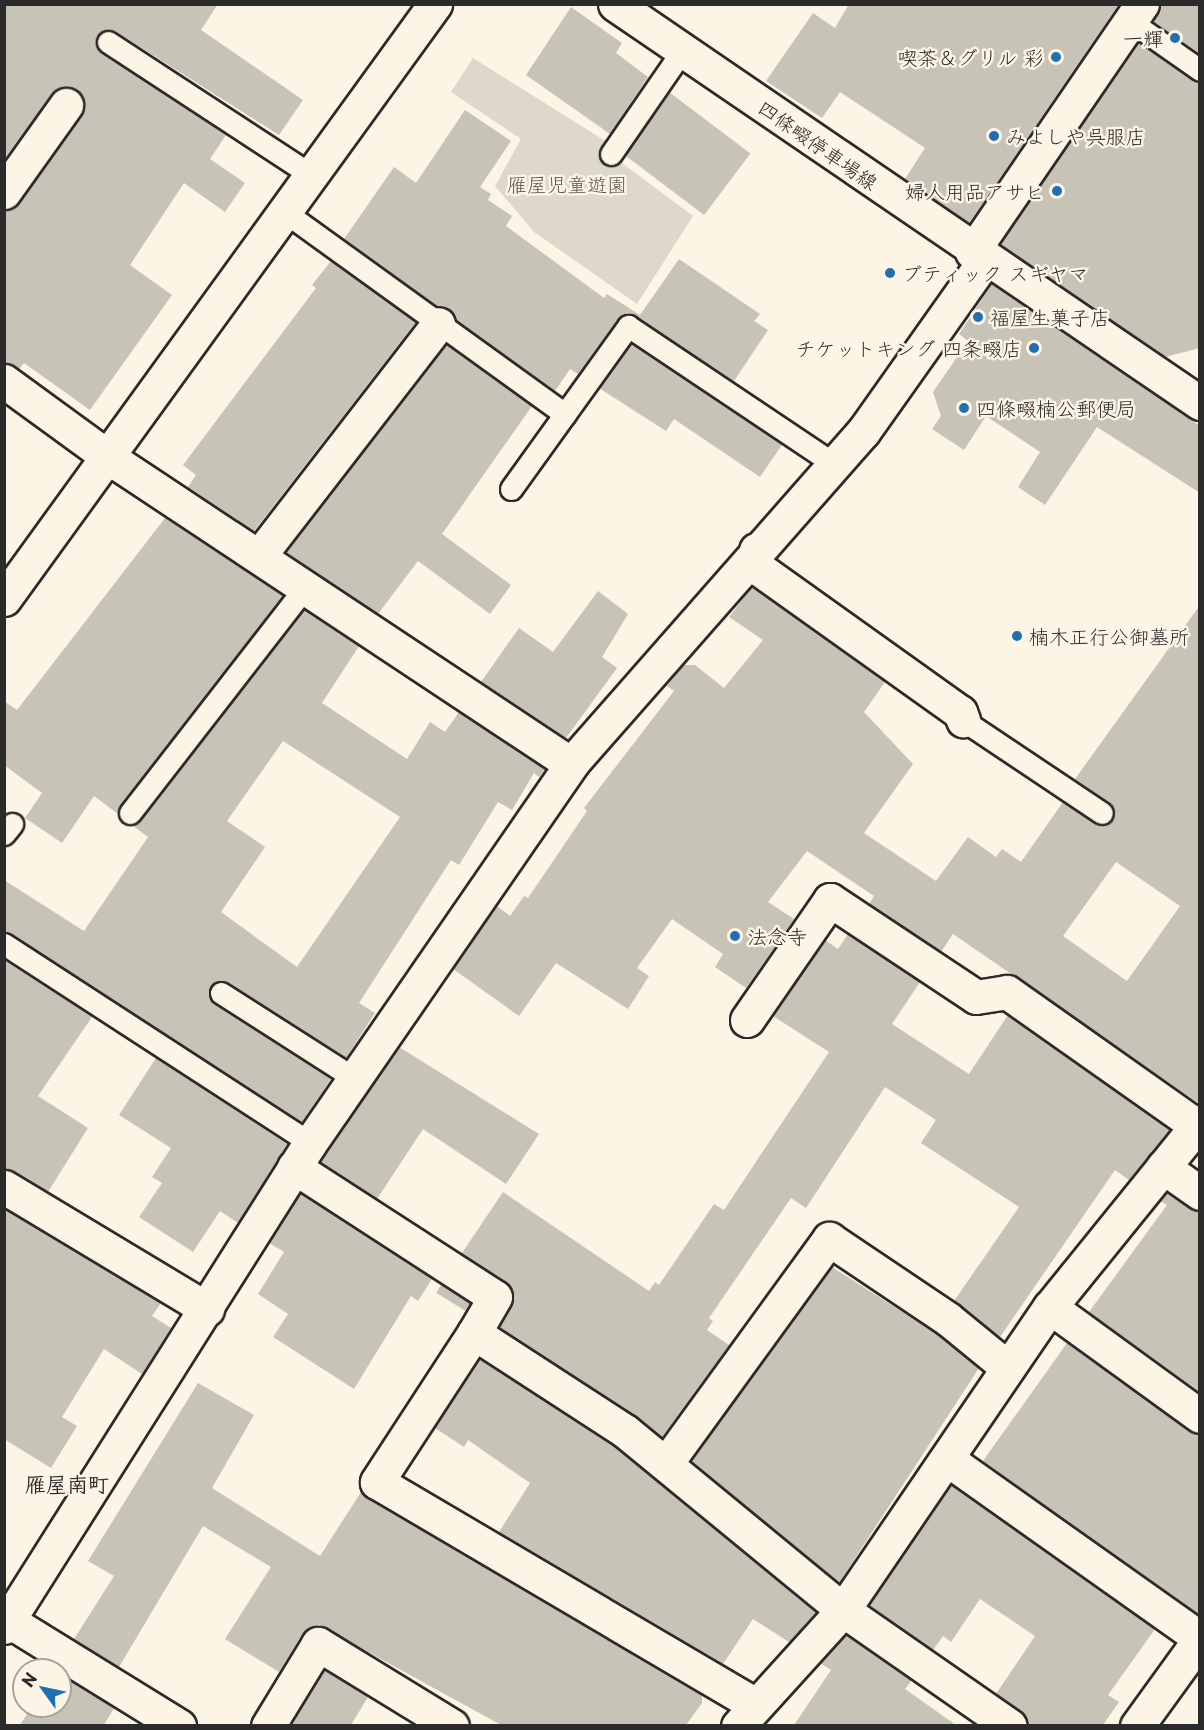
<!DOCTYPE html>
<html>
<head>
<meta charset="utf-8">
<style>
  body { margin:0 }
  #map { position:relative; width:1204px; height:1730px; overflow:hidden; background:#fcf5e5; font-family:"Playpen Sans","Klee One",sans-serif }
  div>[style] { position:absolute }
  .green>* { inset:0; background:#ded8ca }
  .building>* { inset:0; background:#c8c3b7; transform-origin:0 0 }
  .roads { filter:drop-shadow(2px 0 #2b2b2b) drop-shadow(-2px 0 #2b2b2b) drop-shadow(0 2px #2b2b2b) drop-shadow(0 -2px #2b2b2b) }
  .service>* { height:21px; margin:-10.5px; padding:0 10.5px; transform-origin:10.5px; border-radius:10.5px; background:#fcf5e5 }
  .minor>* { height:33px; margin:-16.5px; padding:0 16.5px; transform-origin:16.5px; border-radius:16.5px; background:#fcf5e5 }
  .tertiary>* { height:33px; margin:-16.5px; padding:0 16.5px; transform-origin:16.5px; border-radius:16.5px; background:#fcf5e5 }
  .secondary>* { height:33px; margin:-16.5px; padding:0 16.5px; transform-origin:16.5px; border-radius:16.5px; background:#fcf5e5 }
  .dots>* { width:16px; height:16px; translate:-50% -50%; box-sizing:border-box; border:3px solid #fcf5e5; border-radius:50% }
  span { translate:-50% -50%; white-space:nowrap; text-align:center; line-height:1.15; -webkit-text-stroke:5px #fcf5e5; paint-order:stroke }
  .poi-label { font-size:20px; color:#2b2b2b }
  .right { translate:-100% -50%; text-align:right }
  .left { translate:0 -50%; text-align:left }
  .street-label { font-size:20px; color:#2b2b2b }
  .park-label { font-size:20px; color:#585653 }
  .neighbourhood-label { font-size:21px; color:#2b2b2b; font-weight:700 }
  .frame { position:absolute; inset:0; border:6px solid #2b2b2b; pointer-events:none }
  .north { position:absolute; left:12px; top:1658px; width:60px; height:60px; box-sizing:border-box; background:#fcf5e5; border:2px solid #a8a49b; border-radius:50%; rotate:303deg; font-size:16px; font-weight:700; line-height:24px; text-align:center; color:#2b2b2b }
  .north::after { content:''; display:block; margin:auto; width:21px; height:27px; background:#1f6fb2; clip-path:polygon(50% 0,100% 100%,50% 72%,0 100%) }
</style>
</head>
<body>
<div id="map">
  <div class="green">
    <div style="clip-path:polygon(473px 58px,607px 142px,622px 163px,693px 216px,637px 304px,534px 232px,495px 186px,521px 139px,451px 92px)"></div>
  </div>
  <div class="building">
    <div style="clip-path:polygon(4px 4px,218px 4px,201px 30px,303px 100px,279px 135px,115px 31px,98px 35px,101px 53px,226px 135px,210px 159px,245px 183px,225px 212px,184px 183px,130px 265px,172px 295px,90px 410px,24px 363px,19px 369px,4px 363px,4px 210px,19px 203px,85px 106px,76px 89px,58px 88px,4px 159px)"></div>
    <div style="clip-path:polygon(849px 4px,1119px 4px,969px 223px,905px 179px,925px 148px,840px 92px,822px 118px,766px 81px,813px 13px,835px 28px)"></div>
    <div style="clip-path:polygon(1161px 4px,1200px 4px,1200px 54px,1153px 21px)"></div>
    <div style="clip-path:polygon(571px 7px,622px 43px,616px 53px,648px 77px,610px 134px,526px 75px)"></div>
    <div style="clip-path:polygon(1138px 42px,1200px 83px,1200px 348px,1165px 357px,1000px 244px)"></div>
    <div style="left:669px;top:92px;width:102px;height:77px;rotate:37deg"></div>
    <div style="clip-path:polygon(465px 110px,511px 141px,480px 187px,491px 194px,488px 200px,512px 216px,506px 226px,604px 298px,607px 294px,640px 315px,679px 259px,760px 314px,754px 321px,768px 330px,734px 381px,628px 313px,618px 319px,578px 374px,570px 369px,555px 391px,456px 320px,449px 309px,437px 306px,344px 239px,394px 167px,416px 183px)"></div>
    <div style="clip-path:polygon(331px 261px,416px 322px,254px 531px,188px 487px,196px 475px,183px 465px,316px 288px,312px 285px)"></div>
    <div style="clip-path:polygon(992px 284px,1200px 426px,1200px 493px,1097px 427px,1045px 505px,1018px 487px,1040px 452px,986px 416px,964px 450px,932px 429px,941px 416px,933px 392px,968px 341px,959px 334px)"></div>
    <div style="clip-path:polygon(631px 343px,782px 445px,760px 477px,674px 419px,666px 431px,599px 388px)"></div>
    <div style="clip-path:polygon(446px 344px,532px 406px,442px 534px,511px 585px,490px 614px,418px 561px,378px 614px,286px 552px)"></div>
    <div style="clip-path:polygon(165px 518px,283px 595px,118px 814px,94px 796px,62px 843px,25px 818px,42px 793px,4px 765px,4px 701px,17px 710px)"></div>
    <div style="clip-path:polygon(evenodd,752px 587px,885px 682px,864px 712px,913px 764px,864px 833px,936px 881px,968px 837px,996px 857px,1002px 849px,1021px 862px,1063px 802px,1095px 824px,1112px 821px,1110px 803px,1075px 779px,1200px 605px,1200px 1104px,953px 934px,941px 952px,869px 904px,874px 896px,807px 851px,768px 902px,794px 919px,746px 988px,715px 967px,723px 954px,672px 919px,637px 968px,649px 976px,628px 1009px,556px 963px,519px 1016px,453px 969px,497px 906px,510px 916px,524px 896px,528px 898px,587px 811px,584px 808px,674px 691px,667px 686px,683px 665px,695px 665px,724px 688px,763px 640px,729px 617px,752px 587px,1116px 862px,1180px 906px,1127px 981px,1063px 936px,1116px 862px)"></div>
    <div style="clip-path:polygon(598px 591px,628px 614px,602px 657px,617px 668px,566px 738px,481px 682px,519px 628px,553px 652px)"></div>
    <div style="clip-path:polygon(evenodd,304px 609px,359px 646px,322px 703px,407px 759px,430px 722px,445px 732px,459px 712px,545px 769px,539px 777px,534px 773px,512px 810px,498px 802px,459px 865px,451px 860px,359px 1003px,375px 1013px,346px 1058px,228px 982px,211px 986px,214px 1004px,331px 1079px,302px 1122px,4px 931px,4px 880px,84px 931px,148px 837px,132px 825px,304px 609px,283px 741px,400px 817px,297px 967px,221px 912px,265px 847px,227px 821px,283px 741px)"></div>
    <div style="clip-path:polygon(848px 934px,920px 982px,892px 1024px,969px 1074px,1008px 1015px,1170px 1130px,1129px 1180px,1115px 1170px,1000px 1337px,954px 1301px,1019px 1207px,921px 1143px,936px 1120px,885px 1087px,806px 1208px,791px 1198px,709px 1318px,713px 1321px,707px 1330px,729px 1345px,662px 1437px,499px 1327px,511px 1306px,512px 1289px,462px 1253px,503px 1192px,649px 1291px,655px 1282px,659px 1285px,714px 1204px,724px 1210px,829px 1052px,773px 1016px,825px 940px,838px 949px)"></div>
    <div style="clip-path:polygon(4px 960px,92px 1017px,38px 1096px,88px 1128px,48px 1192px,4px 1168px)"></div>
    <div style="clip-path:polygon(399px 1047px,539px 1134px,506px 1184px,423px 1129px,377px 1199px,320px 1162px)"></div>
    <div style="clip-path:polygon(156px 1058px,287px 1144px,238px 1223px,220px 1211px,193px 1252px,139px 1217px,162px 1183px,152px 1177px,171px 1148px,119px 1115px)"></div>
    <div style="clip-path:polygon(300px 1193px,432px 1279px,418px 1301px,411px 1296px,354px 1389px,273px 1337px,288px 1314px,258px 1294px,284px 1252px,269px 1243px)"></div>
    <div style="clip-path:polygon(1167px 1193px,1200px 1212px,1200px 1392px,1089px 1312px,1167px 1205px,1160px 1201px)"></div>
    <div style="clip-path:polygon(4px 1209px,161px 1303px,152px 1316px,171px 1328px,142px 1374px,104px 1349px,62px 1417px,77px 1426px,51px 1468px,4px 1439px)"></div>
    <div style="clip-path:polygon(832px 1267px,937px 1334px,979px 1368px,839px 1583px,691px 1461px)"></div>
    <div style="left:441px;top:1285px;width:34px;height:9px;rotate:32deg"></div>
    <div style="clip-path:polygon(1067px 1343px,1200px 1434px,1200px 1615px,983px 1461px)"></div>
    <div style="clip-path:polygon(480px 1359px,614px 1446px,816px 1612px,789px 1642px,753px 1619px,723px 1664px,499px 1532px,530px 1483px,468px 1440px,464px 1447px,435px 1428px)"></div>
    <div style="clip-path:polygon(198px 1383px,254px 1415px,212px 1488px,320px 1556px,361px 1492px,702px 1695px,702px 1703px,686px 1725px,501px 1725px,319px 1625px,302px 1634px,279px 1672px,225px 1639px,271px 1567px,203px 1526px,119px 1667px,74px 1639px,114px 1576px,88px 1561px)"></div>
    <div style="clip-path:polygon(951px 1485px,1155px 1629px,1108px 1695px,1119px 1702px,1103px 1725px,1028px 1725px,1021px 1711px,996px 1694px,1035px 1636px,980px 1599px,951px 1642px,943px 1636px,933px 1650px,869px 1605px)"></div>
    <div style="clip-path:polygon(846px 1635px,912px 1680px,905px 1689px,956px 1725px,794px 1725px,831px 1670px,820px 1663px)"></div>
    <div style="clip-path:polygon(324px 1670px,368px 1697px,351px 1725px,290px 1725px)"></div>
    <div style="clip-path:polygon(60px 1675px,114px 1708px,104px 1725px,20px 1725px,32px 1706px,60px 1706px)"></div>
  </div>
  <div class="roads">
    <div class="service">
      <div style="left:1130px;top:21px;width:85px;rotate:35deg"></div>
      <div style="left:108px;top:42px;width:245px;rotate:33.2deg"></div>
      <div style="left:611px;top:154px;width:125px;rotate:-55.4deg"></div>
      <div style="left:286px;top:213px;width:344px;rotate:35.8deg"></div>
      <div style="left:511px;top:489px;width:201px;rotate:-54.3deg"></div>
      <div style="left:628px;top:326px;width:248px;rotate:33.8deg"></div>
      <div style="left:963px;top:720px;width:167px;rotate:33.8deg"></div>
      <div style="left:130px;top:813px;width:286px;rotate:-52.2deg"></div>
      <div style="left:4px;top:834px;width:13px;rotate:-51deg"></div>
      <div style="left:4px;top:944px;width:365px;rotate:33deg"></div>
      <div style="left:221px;top:993px;width:158px;rotate:32.6deg"></div>
    </div>
    <div class="minor">
      <div style="left:4px;top:192px;width:107px;rotate:-54.5deg"></div>
      <div style="left:972px;top:252px;width:301px;rotate:-55.6deg"></div>
      <div style="left:4px;top:381px;width:132px;rotate:36.1deg"></div>
      <div style="left:111px;top:459px;width:552px;rotate:33.55deg"></div>
      <div style="left:756px;top:550px;width:16px;rotate:94deg"></div>
      <div style="left:755px;top:566px;width:252px;rotate:35.5deg"></div>
      <div style="left:960px;top:712px;width:9px;rotate:69deg"></div>
      <div style="left:259px;top:556px;width:293px;rotate:-52.3deg"></div>
      <div style="left:747px;top:1020px;width:146px;rotate:-55.3deg"></div>
      <div style="left:830px;top:900px;width:175px;rotate:33.6deg"></div>
      <div style="left:976px;top:997px;width:31px;rotate:-9deg"></div>
      <div style="left:1007px;top:992px;width:232px;rotate:35.2deg"></div>
      <div style="left:294px;top:1167px;width:239px;rotate:32.9deg"></div>
      <div style="left:495px;top:1297px;width:42px;rotate:120.3deg"></div>
      <div style="left:474px;top:1333px;width:180px;rotate:33deg"></div>
      <div style="left:625px;top:1431px;width:282px;rotate:39.4deg"></div>
      <div style="left:843px;top:1610px;width:203px;rotate:34.8deg"></div>
      <div style="left:1163px;top:1167px;width:45px;rotate:35.1deg"></div>
      <div style="left:4px;top:1187px;width:237px;rotate:31deg"></div>
      <div style="left:1050px;top:1307px;width:185px;rotate:36deg"></div>
      <div style="left:474px;top:1333px;width:178px;rotate:123.1deg"></div>
      <div style="left:377px;top:1482px;width:440px;rotate:30.5deg"></div>
      <div style="left:947px;top:1459px;width:310px;rotate:35.3deg"></div>
      <div style="left:667px;top:1462px;width:276px;rotate:-54deg"></div>
      <div style="left:829px;top:1239px;width:143px;rotate:33.9deg"></div>
      <div style="left:948px;top:1319px;width:77px;rotate:39.2deg"></div>
      <div style="left:9px;top:1621px;width:200px;rotate:31.7deg"></div>
      <div style="left:4px;top:1627px;width:573px;rotate:-57.7deg"></div>
      <div style="left:310px;top:1143px;width:460px;rotate:-55.4deg"></div>
      <div style="left:571px;top:764px;width:442px;rotate:-48.7deg"></div>
      <div style="left:863px;top:432px;width:211px;rotate:-54.7deg"></div>
      <div style="left:268px;top:1726px;width:96px;rotate:-58.6deg"></div>
      <div style="left:318px;top:1644px;width:157px;rotate:31.5deg"></div>
      <div style="left:738px;top:1726px;width:156px;rotate:-47.8deg"></div>
      <div style="left:843px;top:1610px;width:367px;rotate:-55.7deg"></div>
      <div style="left:1050px;top:1307px;width:238px;rotate:-51deg"></div>
      <div style="left:1137px;top:1726px;width:107px;rotate:-54.1deg"></div>
    </div>
    <div class="tertiary">
      <div style="left:4px;top:599px;width:735px;rotate:-54.08deg"></div>
    </div>
    <div class="secondary">
      <div style="left:615px;top:4px;width:708px;rotate:34.3deg"></div>
    </div>
  </div>
  <div class="dots">
    <div style="left:1175px;top:38px;background:#1f6fb2"></div>
    <div style="left:1056px;top:57px;background:#1f6fb2"></div>
    <div style="left:994px;top:136px;background:#1f6fb2"></div>
    <div style="left:1057px;top:191px;background:#1f6fb2"></div>
    <div style="left:890px;top:273px;background:#1f6fb2"></div>
    <div style="left:978px;top:317px;background:#1f6fb2"></div>
    <div style="left:1034px;top:348px;background:#1f6fb2"></div>
    <div style="left:964px;top:408px;background:#1f6fb2"></div>
    <div style="left:1017px;top:636px;background:#1f6fb2"></div>
    <div style="left:735px;top:936px;background:#1f6fb2"></div>
  </div>
  <div class="poi-label">
    <span class="right" style="left:1163px;top:38px">一輝</span>
    <span class="right" style="left:1044px;top:57px">喫茶＆グリル 彩</span>
    <span class="left" style="left:1006px;top:136px">みよしや呉服店</span>
    <span class="right" style="left:1045px;top:191px">婦人用品アサヒ</span>
    <span class="left" style="left:902px;top:273px">ブティック スギヤマ</span>
    <span class="left" style="left:990px;top:317px">福屋生菓子店</span>
    <span class="right" style="left:1022px;top:348px">チケットキング 四条畷店</span>
    <span class="left" style="left:976px;top:408px">四條畷楠公郵便局</span>
    <span class="left" style="left:1029px;top:636px">楠木正行公御墓所</span>
    <span class="left" style="left:747px;top:936px">法念寺</span>
  </div>
  <div class="street-label">
    <span style="left:818px;top:145px;rotate:35deg">四條畷停車場線</span>
  </div>
  <div class="park-label">
    <span style="left:567px;top:184px">雁屋児童遊園</span>
  </div>
  <div class="neighbourhood-label">
    <span style="left:67px;top:1483px">雁屋南町</span>
  </div>
  <div class="frame"></div>
  <div class="north">N</div>
</div>
</body>
</html>
